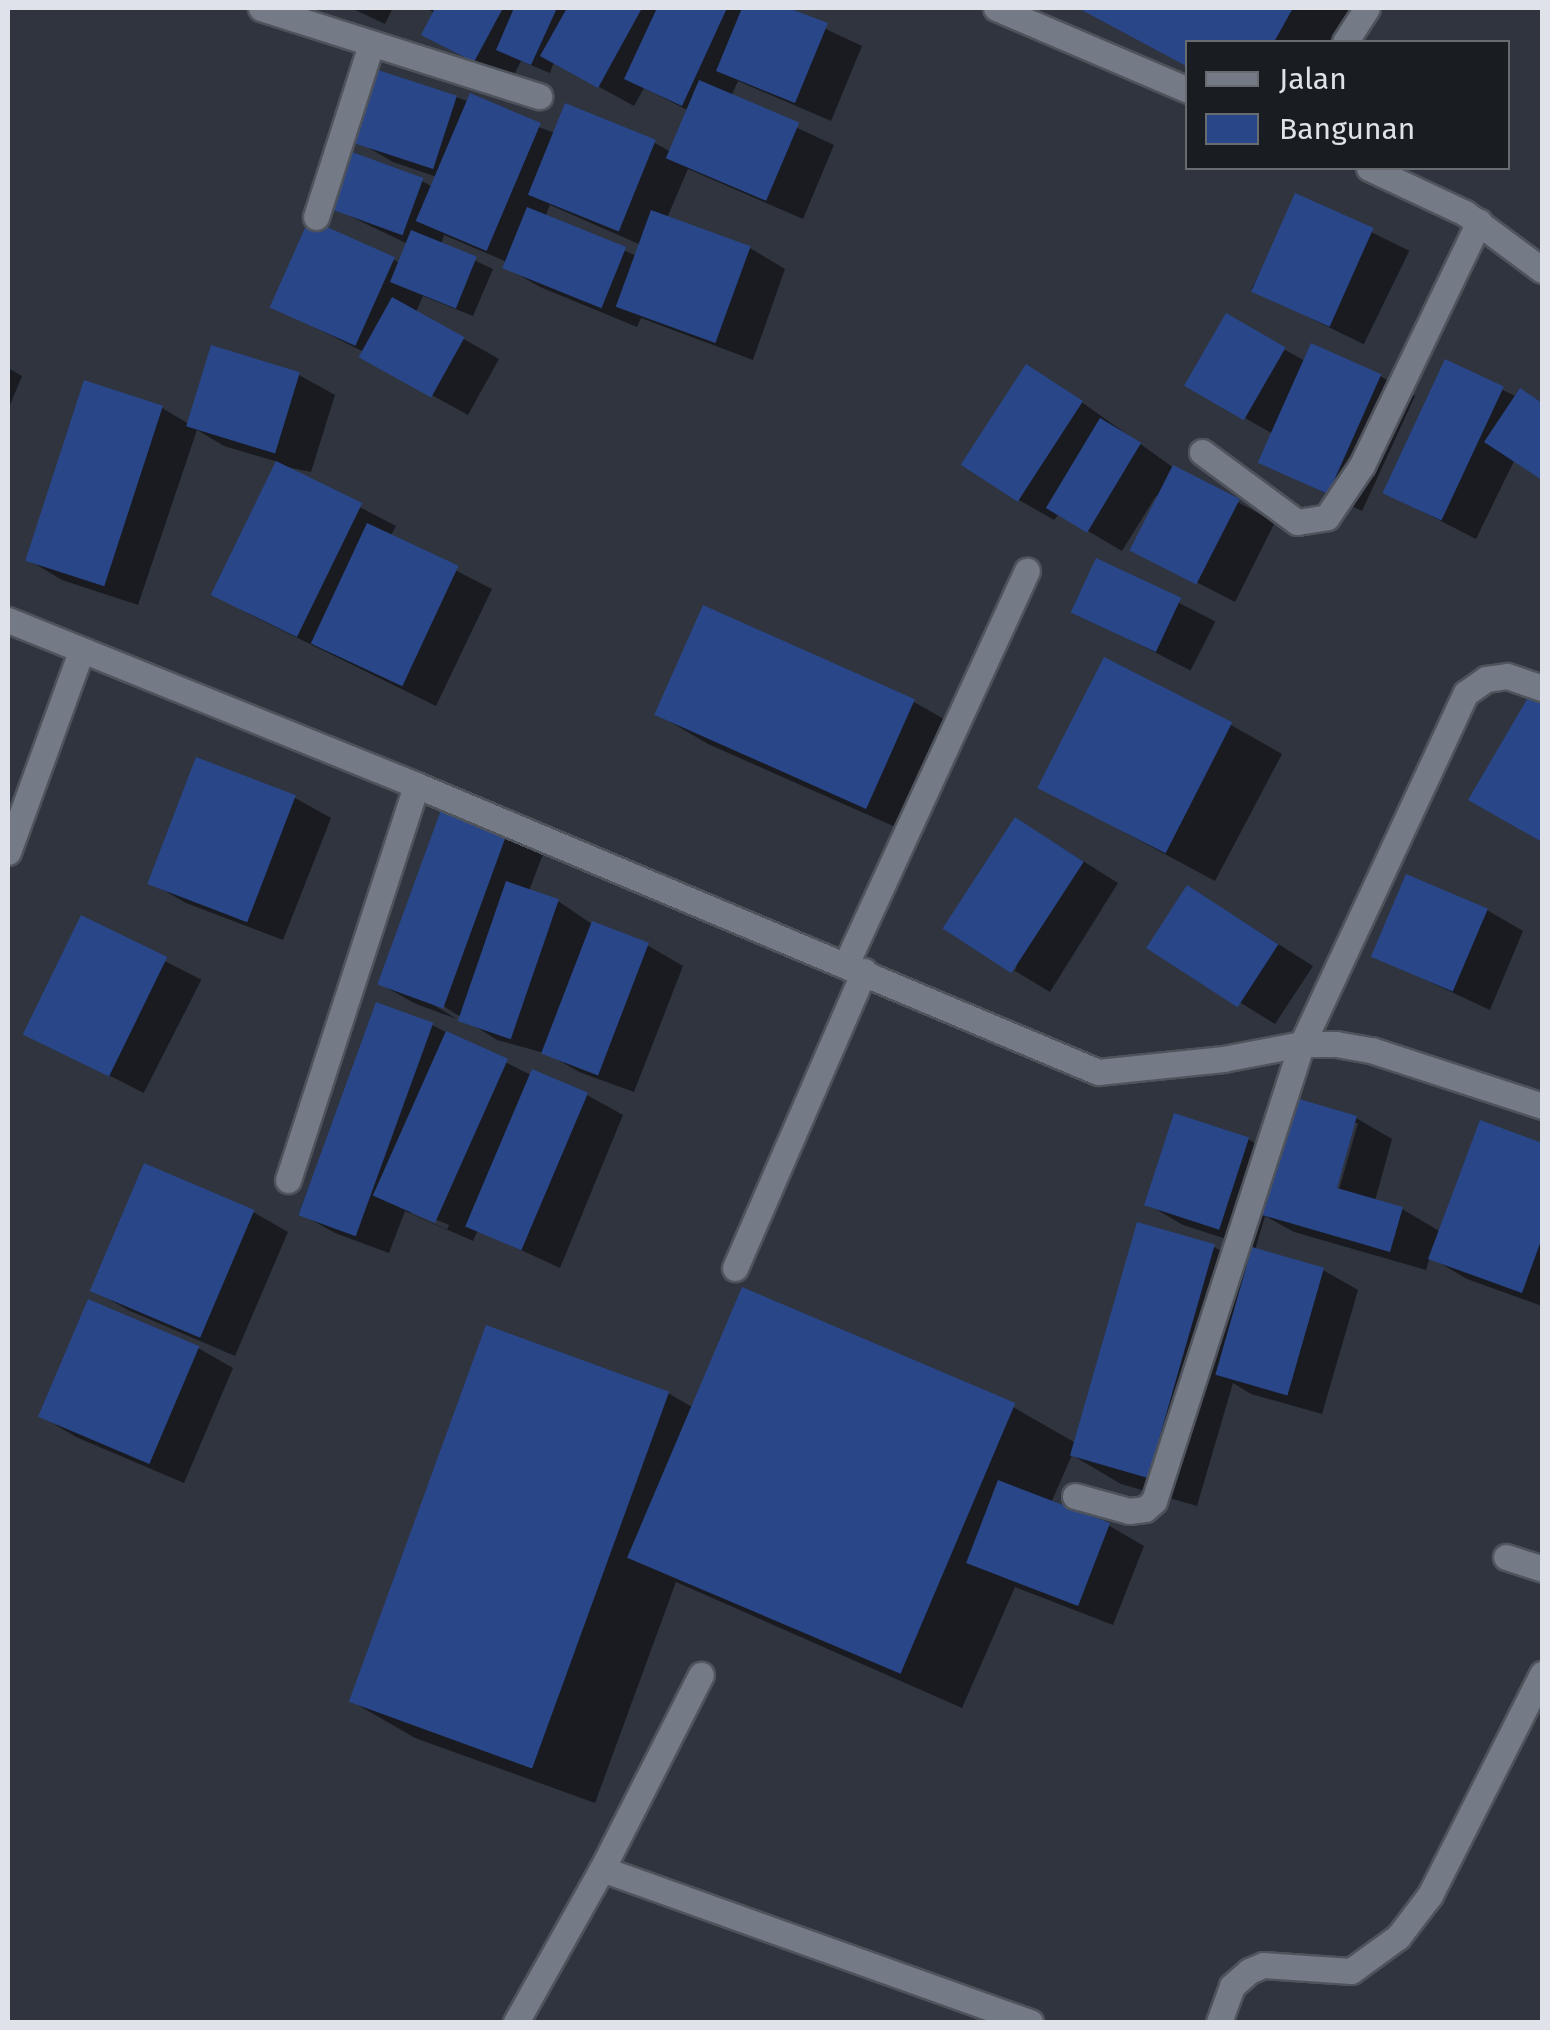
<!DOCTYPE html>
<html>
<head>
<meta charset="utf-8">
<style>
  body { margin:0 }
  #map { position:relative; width:1550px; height:2030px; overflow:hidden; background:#2f343e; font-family:"Fira Sans",sans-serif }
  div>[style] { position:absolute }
  .shadow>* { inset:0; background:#0007; transform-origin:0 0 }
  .building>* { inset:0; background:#294688; transform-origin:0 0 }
  .roads { filter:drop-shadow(2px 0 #4f535c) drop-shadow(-2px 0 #4f535c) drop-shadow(0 2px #4f535c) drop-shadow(0 -2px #4f535c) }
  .minor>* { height:25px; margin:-12.5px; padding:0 12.5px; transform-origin:12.5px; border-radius:12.5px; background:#747a86 }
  span { translate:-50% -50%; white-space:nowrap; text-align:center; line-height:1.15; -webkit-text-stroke:8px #191c20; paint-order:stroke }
  .frame { position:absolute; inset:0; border:10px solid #dfe2e9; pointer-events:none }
  .legend { position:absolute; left:1185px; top:40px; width:325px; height:130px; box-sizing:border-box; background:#191c20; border:2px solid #686b70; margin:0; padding:12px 18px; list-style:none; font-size:30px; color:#dfe2e9 }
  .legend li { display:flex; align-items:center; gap:20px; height:50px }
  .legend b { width:50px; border:2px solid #686b70 }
</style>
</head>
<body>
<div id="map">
  <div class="shadow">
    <div style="clip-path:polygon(351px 8px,393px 8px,385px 24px)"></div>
    <div style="clip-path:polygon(evenodd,425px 8px,781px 8px,862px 46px,831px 121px,738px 81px,731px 97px,834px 145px,803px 219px,688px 169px,667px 218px,750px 248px,785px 269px,753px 360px,641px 318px,637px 327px,540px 287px,505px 267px,507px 262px,444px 235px,441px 245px,493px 269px,473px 316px,423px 296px,416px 312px,499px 359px,468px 415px,397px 376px,364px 352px,272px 306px,394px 260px,400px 263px,408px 244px,333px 208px,422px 181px,433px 187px,437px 177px,393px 162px,357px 141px,456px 97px,555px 133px,655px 143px,671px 152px,689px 111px,644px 88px,634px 106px,554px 62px,550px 73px,521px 61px,511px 81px,459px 54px,435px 13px,425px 8px,550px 205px,641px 245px,637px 256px,545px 217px,550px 205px)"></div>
    <div style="clip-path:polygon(1080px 8px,1360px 8px,1341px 42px,1188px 42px,1188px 66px)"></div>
    <div style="left:1297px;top:196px;width:125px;height:104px;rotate:26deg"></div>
    <div style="clip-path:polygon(1227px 317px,1305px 361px,1380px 376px,1415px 396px,1362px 511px,1260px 461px,1273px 434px,1188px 385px)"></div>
    <div style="clip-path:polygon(212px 348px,299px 375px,335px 395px,311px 472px,281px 466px,396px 526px,390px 537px,492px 589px,436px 706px,247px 613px,278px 462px,224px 446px,197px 430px,138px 605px,62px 580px,27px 559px,86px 383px,162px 408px,189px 424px)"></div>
    <div style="clip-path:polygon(1446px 362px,1517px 397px,1521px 392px,1542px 404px,1542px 477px,1515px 459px,1476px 539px,1384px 492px)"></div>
    <div style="clip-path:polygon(8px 368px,22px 376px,8px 410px)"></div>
    <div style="clip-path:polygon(1062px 388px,1174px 468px,1275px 522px,1235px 602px,1134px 550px,1160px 498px,1156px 496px,1122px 551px,1059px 514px,1054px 520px,1019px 500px)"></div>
    <div style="left:1097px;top:561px;width:133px;height:55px;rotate:27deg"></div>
    <div style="clip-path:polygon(705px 609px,914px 702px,965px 731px,918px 837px,708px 744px,657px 714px)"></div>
    <div style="clip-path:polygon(1542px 697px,1542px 839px,1472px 799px)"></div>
    <div style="clip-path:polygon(1231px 725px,1282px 754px,1215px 881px,1040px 787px)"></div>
    <div style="clip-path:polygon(197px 761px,295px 798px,331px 818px,283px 940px,186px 903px,151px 883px)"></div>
    <div style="clip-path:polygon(507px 833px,543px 854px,529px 891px,558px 901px,592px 924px,647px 945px,683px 966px,634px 1092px,579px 1072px,548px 1054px,497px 1040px,434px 1000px,432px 1004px,457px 1019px,416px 1004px,380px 984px)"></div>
    <div style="clip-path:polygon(1051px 841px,1118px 883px,1050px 992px,1015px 971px)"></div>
    <div style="clip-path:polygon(1407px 878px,1487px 910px,1523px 931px,1490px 1010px,1374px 956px)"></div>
    <div style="clip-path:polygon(1223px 909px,1313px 966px,1275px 1024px,1149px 946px)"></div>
    <div style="left:82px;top:919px;width:134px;height:127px;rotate:27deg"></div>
    <div style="clip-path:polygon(evenodd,378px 1005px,432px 1025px,533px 1076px,587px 1095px,623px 1115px,560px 1268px,478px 1230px,473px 1241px,405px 1211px,389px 1253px,335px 1233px,299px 1213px,378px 1005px,411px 1209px,449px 1225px,447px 1230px,411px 1214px,411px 1209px)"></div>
    <div style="clip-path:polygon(evenodd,1291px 1099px,1356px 1118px,1392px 1139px,1375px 1201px,1402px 1209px,1441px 1232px,1481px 1123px,1542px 1145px,1542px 1306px,1467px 1279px,1430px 1257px,1426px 1270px,1294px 1232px,1265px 1216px,1255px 1250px,1323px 1270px,1358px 1290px,1322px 1414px,1251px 1394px,1233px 1383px,1197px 1506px,1121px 1484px,1072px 1455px,1051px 1503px,1108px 1525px,1144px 1546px,1113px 1625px,1015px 1587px,962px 1708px,676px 1582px,595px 1803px,415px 1738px,351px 1701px,668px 1393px,692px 1407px,1013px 1407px,1074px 1442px,1214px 1247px,1248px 1267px,1254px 1248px,1183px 1225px,1147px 1204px,1248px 1139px,1275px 1155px,1291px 1099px,1353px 1123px,1358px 1123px,1336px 1200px,1332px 1199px,1353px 1123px)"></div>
    <div style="clip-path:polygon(253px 1212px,288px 1232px,235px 1356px,128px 1310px,93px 1290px)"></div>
    <div style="clip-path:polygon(198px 1348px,233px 1368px,184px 1483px,76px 1437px,41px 1416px)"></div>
  </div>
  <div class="building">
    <div style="clip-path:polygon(435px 8px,503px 8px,474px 62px,421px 35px)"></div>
    <div style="clip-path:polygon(514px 8px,557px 8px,531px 65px,496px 50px)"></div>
    <div style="clip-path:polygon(567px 8px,642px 8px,598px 88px,540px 56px)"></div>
    <div style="clip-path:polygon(657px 8px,727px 8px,682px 106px,624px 79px)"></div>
    <div style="clip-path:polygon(742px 8px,788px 8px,828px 23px,795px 103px,716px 71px)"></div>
    <div style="clip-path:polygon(1078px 8px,1293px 8px,1274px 42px,1188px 42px,1188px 67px)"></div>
    <div style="left:378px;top:70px;width:83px;height:77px;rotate:18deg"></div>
    <div style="left:699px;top:80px;width:109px;height:85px;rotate:23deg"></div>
    <div style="left:470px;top:93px;width:77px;height:139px;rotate:23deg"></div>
    <div style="left:565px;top:103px;width:98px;height:99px;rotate:22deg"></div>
    <div style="left:352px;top:152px;width:76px;height:61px;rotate:20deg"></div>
    <div style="left:1295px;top:193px;width:86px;height:108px;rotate:24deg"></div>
    <div style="left:527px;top:207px;width:107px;height:66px;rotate:22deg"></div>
    <div style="left:651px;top:210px;width:106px;height:103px;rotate:20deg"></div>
    <div style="left:309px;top:219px;width:94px;height:97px;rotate:24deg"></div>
    <div style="left:411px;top:230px;width:71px;height:56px;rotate:22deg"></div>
    <div style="left:392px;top:297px;width:83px;height:69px;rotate:29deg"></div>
    <div style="left:1226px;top:313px;width:69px;height:84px;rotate:30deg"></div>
    <div style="left:1311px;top:343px;width:77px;height:131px;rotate:24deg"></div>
    <div style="left:211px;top:345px;width:93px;height:85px;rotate:17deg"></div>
    <div style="left:1445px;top:359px;width:65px;height:148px;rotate:25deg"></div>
    <div style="left:1026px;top:364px;width:68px;height:120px;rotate:33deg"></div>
    <div style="left:84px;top:380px;width:83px;height:190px;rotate:18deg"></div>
    <div style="clip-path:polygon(1520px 388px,1542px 403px,1542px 480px,1484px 442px)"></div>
    <div style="left:1100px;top:418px;width:48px;height:105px;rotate:31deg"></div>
    <div style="left:276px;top:461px;width:96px;height:149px;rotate:26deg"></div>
    <div style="left:1173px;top:465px;width:75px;height:96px;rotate:27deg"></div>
    <div style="left:367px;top:523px;width:101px;height:133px;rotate:25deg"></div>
    <div style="left:1096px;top:558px;width:94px;height:60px;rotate:25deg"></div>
    <div style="left:703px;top:605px;width:232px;height:120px;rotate:24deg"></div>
    <div style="left:1104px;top:657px;width:144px;height:147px;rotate:27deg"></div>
    <div style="clip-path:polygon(1533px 689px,1542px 694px,1542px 842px,1468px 800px)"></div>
    <div style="left:196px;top:757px;width:107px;height:136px;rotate:21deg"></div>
    <div style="left:442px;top:807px;width:70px;height:189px;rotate:20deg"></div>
    <div style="left:1015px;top:817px;width:82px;height:133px;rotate:33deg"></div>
    <div style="left:1406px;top:874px;width:89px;height:90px;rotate:23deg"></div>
    <div style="left:506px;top:881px;width:56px;height:148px;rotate:19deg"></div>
    <div style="left:1187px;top:885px;width:109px;height:75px;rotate:33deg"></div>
    <div style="left:81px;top:915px;width:96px;height:133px;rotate:26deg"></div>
    <div style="left:592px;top:921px;width:61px;height:142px;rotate:21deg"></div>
    <div style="left:376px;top:1002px;width:61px;height:227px;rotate:20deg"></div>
    <div style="left:446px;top:1031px;width:68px;height:180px;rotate:24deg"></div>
    <div style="left:532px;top:1069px;width:61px;height:171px;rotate:23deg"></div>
    <div style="clip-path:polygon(1289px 1096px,1357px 1116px,1337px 1188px,1403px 1207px,1390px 1252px,1255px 1213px)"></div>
    <div style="left:1174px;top:1113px;width:79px;height:97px;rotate:18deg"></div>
    <div style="clip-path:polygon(1480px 1120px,1542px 1143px,1542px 1238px,1522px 1293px,1428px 1259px)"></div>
    <div style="left:144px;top:1163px;width:120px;height:139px;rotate:23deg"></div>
    <div style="left:1137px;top:1222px;width:81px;height:243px;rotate:16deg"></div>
    <div style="left:1252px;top:1247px;width:75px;height:133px;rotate:16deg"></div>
    <div style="left:742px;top:1287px;width:297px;height:294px;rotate:23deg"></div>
    <div style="left:88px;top:1299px;width:121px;height:128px;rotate:23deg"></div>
    <div style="left:486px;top:1325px;width:195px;height:401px;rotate:20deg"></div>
    <div style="left:998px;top:1480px;width:120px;height:89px;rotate:21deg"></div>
  </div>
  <div class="roads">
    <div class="minor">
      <div style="left:261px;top:8px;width:292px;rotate:17.6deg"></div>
      <div style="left:996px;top:8px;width:209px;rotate:23.1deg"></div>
      <div style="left:1345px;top:42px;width:40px;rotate:-57.1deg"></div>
      <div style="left:1369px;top:168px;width:106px;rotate:25.1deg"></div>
      <div style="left:1465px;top:213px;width:96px;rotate:36.5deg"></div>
      <div style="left:316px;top:217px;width:181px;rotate:-72.3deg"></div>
      <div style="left:1202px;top:452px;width:118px;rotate:36.4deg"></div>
      <div style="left:1297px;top:522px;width:30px;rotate:-9deg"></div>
      <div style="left:1327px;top:517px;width:63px;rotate:-56.1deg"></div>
      <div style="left:1362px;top:465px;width:270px;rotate:-64.3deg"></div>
      <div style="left:8px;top:620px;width:440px;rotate:22deg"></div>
      <div style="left:416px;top:785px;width:740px;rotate:22.82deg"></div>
      <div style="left:1098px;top:1072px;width:126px;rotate:-5.9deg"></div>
      <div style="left:1223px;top:1059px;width:80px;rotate:-10.8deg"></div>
      <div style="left:1302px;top:1044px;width:34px"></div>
      <div style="left:1336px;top:1044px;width:36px;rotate:10deg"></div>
      <div style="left:1371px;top:1050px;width:180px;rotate:18.1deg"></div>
      <div style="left:8px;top:852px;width:214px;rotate:-70deg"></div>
      <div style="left:846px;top:964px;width:433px;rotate:-65.3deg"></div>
      <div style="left:288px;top:1180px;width:415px;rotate:-72deg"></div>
      <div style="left:735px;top:1268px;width:324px;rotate:-66.5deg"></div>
      <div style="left:1075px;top:1496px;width:56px;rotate:15.5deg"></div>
      <div style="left:1129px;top:1511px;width:16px;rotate:-7deg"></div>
      <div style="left:1145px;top:1509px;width:12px;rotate:-42deg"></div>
      <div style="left:1154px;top:1501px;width:480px;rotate:-72.1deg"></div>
      <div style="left:1302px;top:1044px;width:387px;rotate:-65deg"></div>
      <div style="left:1466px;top:693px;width:24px;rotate:-35deg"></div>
      <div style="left:1486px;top:679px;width:21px;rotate:-8deg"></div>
      <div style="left:1507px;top:676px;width:37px;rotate:19deg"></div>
      <div style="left:1506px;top:1557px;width:38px;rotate:18deg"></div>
      <div style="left:602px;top:1869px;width:218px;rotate:-63deg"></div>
      <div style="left:516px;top:2022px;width:176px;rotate:-60.7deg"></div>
      <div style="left:602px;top:1869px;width:455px;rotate:19.7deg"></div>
      <div style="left:1219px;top:2022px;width:38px;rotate:-70deg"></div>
      <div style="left:1232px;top:1986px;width:23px;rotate:-41deg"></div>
      <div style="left:1249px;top:1971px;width:15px;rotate:-23deg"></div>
      <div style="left:1263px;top:1965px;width:88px;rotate:3.9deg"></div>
      <div style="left:1351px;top:1971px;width:58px;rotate:-35.9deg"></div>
      <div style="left:1398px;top:1937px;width:53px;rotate:-52.7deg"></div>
      <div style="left:1430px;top:1895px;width:248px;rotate:-63.1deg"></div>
    </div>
  </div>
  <div class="frame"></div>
  <ul class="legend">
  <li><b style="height:12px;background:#747a86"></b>Jalan</li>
  <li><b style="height:28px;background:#294688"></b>Bangunan</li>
  </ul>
</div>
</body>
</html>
